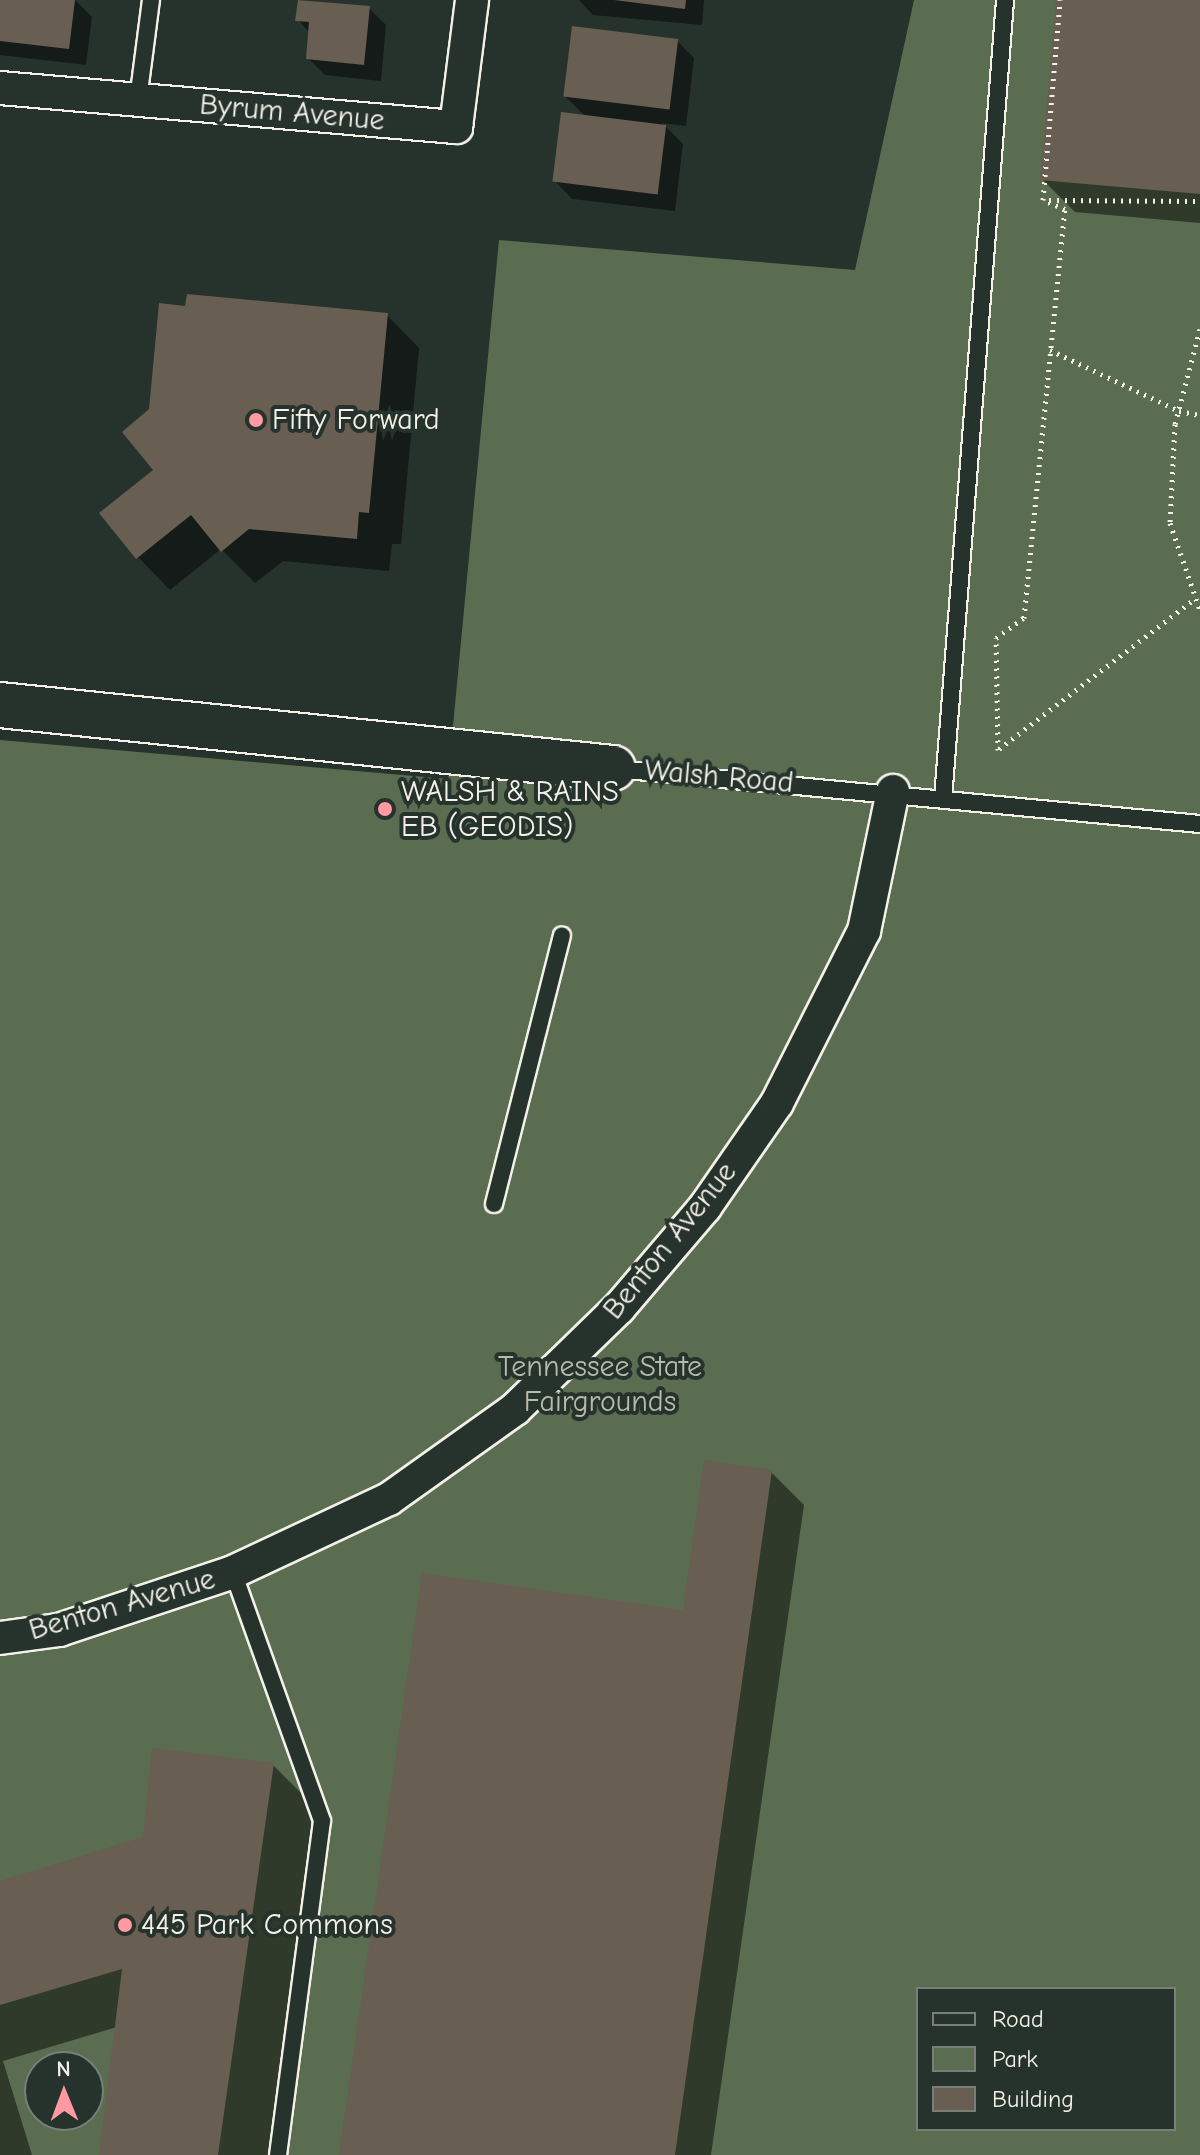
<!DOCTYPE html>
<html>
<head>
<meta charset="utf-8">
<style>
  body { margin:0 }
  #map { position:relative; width:1200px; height:2155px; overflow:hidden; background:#26332d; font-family:"Comic Neue",sans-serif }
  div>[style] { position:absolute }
  .green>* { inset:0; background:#5a6d50 }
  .shadow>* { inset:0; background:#0007 }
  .building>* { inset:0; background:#685e52; transform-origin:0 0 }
  .path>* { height:5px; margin-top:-2.5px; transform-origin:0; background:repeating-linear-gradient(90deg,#f4f1e8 0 2px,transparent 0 8px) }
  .roads { filter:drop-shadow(2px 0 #f4f1e8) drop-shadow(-2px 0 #f4f1e8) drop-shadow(0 2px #f4f1e8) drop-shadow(0 -2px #f4f1e8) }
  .lane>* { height:16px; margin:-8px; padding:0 8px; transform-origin:8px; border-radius:8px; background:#26332d }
  .street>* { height:32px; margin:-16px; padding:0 16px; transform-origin:16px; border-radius:16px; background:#26332d }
  .secondary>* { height:44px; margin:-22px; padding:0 22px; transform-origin:22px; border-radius:22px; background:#26332d }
  .dots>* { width:22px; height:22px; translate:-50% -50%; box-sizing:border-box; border:4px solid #26332d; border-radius:50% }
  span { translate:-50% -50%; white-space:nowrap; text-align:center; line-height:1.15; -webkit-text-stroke:8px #26332d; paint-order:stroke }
  .street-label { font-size:30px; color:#f4f1e8 }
  .poi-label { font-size:30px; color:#f4f1e8 }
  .left { translate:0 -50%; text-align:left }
  .park-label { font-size:30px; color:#b6bcab }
  .legend { position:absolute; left:916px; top:1987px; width:260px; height:144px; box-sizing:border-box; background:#26332d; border:2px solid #787f78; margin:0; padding:10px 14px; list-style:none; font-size:24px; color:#f4f1e8 }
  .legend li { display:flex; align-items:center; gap:16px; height:40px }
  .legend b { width:40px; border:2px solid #787f78 }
  .north { position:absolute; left:24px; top:2051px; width:80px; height:80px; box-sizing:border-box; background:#26332d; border:2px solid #787f78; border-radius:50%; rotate:359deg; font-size:22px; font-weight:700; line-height:32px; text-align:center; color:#f4f1e8 }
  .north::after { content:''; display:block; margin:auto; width:28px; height:36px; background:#ff9aa2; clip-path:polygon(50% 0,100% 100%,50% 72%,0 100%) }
</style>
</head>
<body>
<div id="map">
  <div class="green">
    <div style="clip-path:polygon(evenodd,914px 0,1200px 0,1200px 2155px,0 2155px,0 740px,448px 779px,499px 240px,855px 270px,914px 0,918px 1989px,1174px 1989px,1174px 2129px,918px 2129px,918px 1989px,914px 0,40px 2067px,88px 2067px,88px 2115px,40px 2115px,40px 2067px)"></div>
  </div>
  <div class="shadow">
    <div style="clip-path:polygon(0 0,75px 0,92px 17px,86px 65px,0 55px)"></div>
    <div style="clip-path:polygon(300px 0,369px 8px,386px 25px,381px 81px,325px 75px,308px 58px,310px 33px,298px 20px)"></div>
    <div style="clip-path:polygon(579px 0,704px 0,702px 25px,593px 15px)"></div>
    <div style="clip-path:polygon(1058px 0,1200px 0,1200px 223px,1075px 212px,1042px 179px)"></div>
    <div style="clip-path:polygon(677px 41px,694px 58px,686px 126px,662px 123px,683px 144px,675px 211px,572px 199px,555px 181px,586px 117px,566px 97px)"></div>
    <div style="clip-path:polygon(387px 315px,419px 348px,401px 544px,392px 544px,389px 571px,283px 561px,255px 583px,221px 549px,170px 590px,138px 557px)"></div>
    <div style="clip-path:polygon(771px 1472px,804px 1505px,711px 2155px,341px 2155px)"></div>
    <div style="clip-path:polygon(273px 1765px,317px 1809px,268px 2155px,101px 2155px,117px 2027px,3px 2061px,32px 2155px,0 2155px,0 1884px,145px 1839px)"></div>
  </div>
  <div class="building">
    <div style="clip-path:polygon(0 0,75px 0,69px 49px,0 41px)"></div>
    <div style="clip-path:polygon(298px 0,370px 6px,364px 65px,306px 59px,309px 22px,295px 21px)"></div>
    <div style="clip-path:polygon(614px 0,686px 0,685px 9px)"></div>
    <div style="clip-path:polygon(1056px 0,1200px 0,1200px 194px,1040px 180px)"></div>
    <div style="left:572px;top:26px;width:107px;height:71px;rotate:7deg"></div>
    <div style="left:561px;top:112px;width:106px;height:70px;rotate:7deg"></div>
    <div style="clip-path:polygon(187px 294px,388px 313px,369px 513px,359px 512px,357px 539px,249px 529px,221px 552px,191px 515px,136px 559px,99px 513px,153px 470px,122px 432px,149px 409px,159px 303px,185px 306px)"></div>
    <div style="clip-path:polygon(704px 1460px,772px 1470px,675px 2155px,339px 2155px,422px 1573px,683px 1610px)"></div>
    <div style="clip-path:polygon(152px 1748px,274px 1763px,218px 2155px,99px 2155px,122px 1969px,0 2005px,0 1881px,143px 1837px)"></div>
  </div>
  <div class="path">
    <div style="left:1049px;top:200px;width:151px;rotate:0.4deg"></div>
    <div style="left:1200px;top:329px;width:98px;rotate:104.7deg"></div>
    <div style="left:1175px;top:424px;width:99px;rotate:92.9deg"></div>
    <div style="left:1170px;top:523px;width:92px;rotate:71deg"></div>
    <div style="left:1050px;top:350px;width:143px;rotate:25.3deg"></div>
    <div style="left:1179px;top:411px;width:21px;rotate:11deg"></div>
    <div style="left:999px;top:749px;width:248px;rotate:-37.5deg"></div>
    <div style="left:998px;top:750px;width:112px;rotate:-91deg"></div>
    <div style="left:996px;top:638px;width:34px;rotate:-36deg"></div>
    <div style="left:1024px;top:618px;width:411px;rotate:-84.3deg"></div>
    <div style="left:1065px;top:209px;width:24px;rotate:-158deg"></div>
    <div style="left:1043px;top:200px;width:201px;rotate:-85.1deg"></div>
  </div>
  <div class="roads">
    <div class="lane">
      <div style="left:138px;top:100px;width:101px;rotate:-82.6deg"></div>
      <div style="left:616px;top:769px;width:587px;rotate:5.38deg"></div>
      <div style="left:943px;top:799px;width:801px;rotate:-85.56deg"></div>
      <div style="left:494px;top:1204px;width:277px;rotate:-75.8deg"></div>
      <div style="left:233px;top:1572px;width:264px;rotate:70.3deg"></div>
      <div style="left:322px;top:1821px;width:337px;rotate:97.5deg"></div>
    </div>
    <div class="street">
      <div style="left:0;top:88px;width:458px;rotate:4.9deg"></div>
      <div style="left:456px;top:127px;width:128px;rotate:-82.8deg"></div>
      <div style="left:0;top:1638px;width:60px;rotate:-7.7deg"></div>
      <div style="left:59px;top:1630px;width:183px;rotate:-18.4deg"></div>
      <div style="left:233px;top:1572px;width:172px;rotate:-25.1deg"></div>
      <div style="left:389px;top:1499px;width:155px;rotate:-35.5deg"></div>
      <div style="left:515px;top:1409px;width:145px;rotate:-44.2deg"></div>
      <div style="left:619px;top:1308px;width:133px;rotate:-49.6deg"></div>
      <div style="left:705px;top:1207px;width:126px;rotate:-55.3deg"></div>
      <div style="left:777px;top:1103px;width:193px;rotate:-63.2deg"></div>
      <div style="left:864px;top:931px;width:143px;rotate:-78.3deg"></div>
    </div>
    <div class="secondary">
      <div style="left:0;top:705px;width:616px;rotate:5.87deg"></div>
    </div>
  </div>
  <div class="dots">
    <div style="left:256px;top:420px;background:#ff9aa2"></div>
    <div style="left:385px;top:809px;background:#ff9aa2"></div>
    <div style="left:125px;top:1925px;background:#ff9aa2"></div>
  </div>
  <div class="street-label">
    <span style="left:292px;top:113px;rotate:5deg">Byrum Avenue</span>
    <span style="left:719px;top:777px;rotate:5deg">Walsh Road</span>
    <span style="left:670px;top:1241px;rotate:-51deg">Benton Avenue</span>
    <span style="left:122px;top:1605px;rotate:-16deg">Benton Avenue</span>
  </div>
  <div class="poi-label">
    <span class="left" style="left:272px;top:420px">Fifty Forward</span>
    <span class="left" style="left:401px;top:809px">WALSH &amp; RAINS<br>EB (GEODIS)</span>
    <span class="left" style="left:141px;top:1925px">445 Park Commons</span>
  </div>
  <div class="park-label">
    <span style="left:600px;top:1384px">Tennessee State<br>Fairgrounds</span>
  </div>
  <ul class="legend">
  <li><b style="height:10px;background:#26332d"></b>Road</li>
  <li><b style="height:22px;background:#5a6d50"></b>Park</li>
  <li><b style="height:22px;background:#685e52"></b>Building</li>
  </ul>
  <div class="north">N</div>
</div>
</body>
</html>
